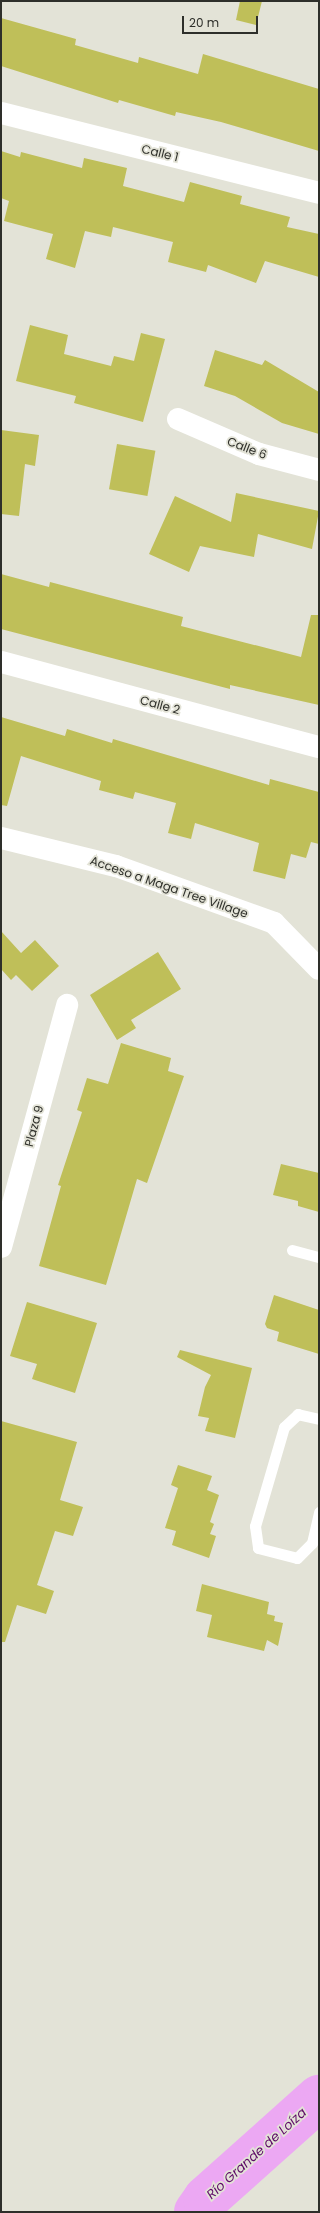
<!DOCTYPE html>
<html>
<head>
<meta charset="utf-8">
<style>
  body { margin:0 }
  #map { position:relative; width:320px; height:2213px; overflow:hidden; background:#e3e3d7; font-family:Poppins,sans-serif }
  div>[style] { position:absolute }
  .river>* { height:46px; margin:-23px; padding:0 23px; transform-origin:23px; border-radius:23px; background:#eca8f3 }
  .building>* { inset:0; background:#bfbf59; transform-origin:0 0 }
  .service>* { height:11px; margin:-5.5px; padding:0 5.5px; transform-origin:5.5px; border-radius:5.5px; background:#fff }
  .minor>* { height:22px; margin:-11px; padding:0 11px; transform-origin:11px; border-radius:11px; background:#fff }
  span { translate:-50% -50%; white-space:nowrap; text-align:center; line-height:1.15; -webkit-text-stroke:3.5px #e3e3d7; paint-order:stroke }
  .street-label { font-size:12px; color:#2e2f2a }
  .water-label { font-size:13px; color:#5e0a67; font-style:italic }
  .frame { position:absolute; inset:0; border:2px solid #2e2f2a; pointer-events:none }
  .scale { position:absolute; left:182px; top:16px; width:76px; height:18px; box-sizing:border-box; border:2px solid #2e2f2a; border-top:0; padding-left:5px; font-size:12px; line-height:14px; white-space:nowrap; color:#2e2f2a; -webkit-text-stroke:3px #e3e3d7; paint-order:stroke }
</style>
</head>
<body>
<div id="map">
  <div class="river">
    <div style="left:197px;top:2212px;width:16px;rotate:-55deg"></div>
    <div style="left:206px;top:2199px;width:152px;rotate:-41.8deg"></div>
  </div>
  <div class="building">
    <div style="clip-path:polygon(240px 1px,262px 1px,256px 25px,236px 20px)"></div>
    <div style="clip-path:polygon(1px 18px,76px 39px,75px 45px,138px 63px,139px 57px,198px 74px,203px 54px,319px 89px,319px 151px,221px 122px,176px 112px,175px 116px,119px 100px,118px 103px,1px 66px)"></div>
    <div style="clip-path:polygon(1px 151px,20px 157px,21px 152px,82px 168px,84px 158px,127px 168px,123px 186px,184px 202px,190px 182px,242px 196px,240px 204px,290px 217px,287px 227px,319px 234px,319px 277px,265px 261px,256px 283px,208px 265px,206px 272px,168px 262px,173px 242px,113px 227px,111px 237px,85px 231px,75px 268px,46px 259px,53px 234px,4px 221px,9px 201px,1px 198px)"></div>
    <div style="clip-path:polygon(30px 325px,68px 335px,64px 354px,111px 366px,114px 356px,134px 361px,141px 333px,165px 339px,143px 422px,74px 403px,76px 396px,16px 381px)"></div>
    <div style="clip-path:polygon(215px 350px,262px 365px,265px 360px,319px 392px,319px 434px,282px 423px,235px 396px,204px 386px)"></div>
    <div style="clip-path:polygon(1px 430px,39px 435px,35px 466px,25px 464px,19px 516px,1px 514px)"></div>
    <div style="left:117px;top:444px;width:39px;height:46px;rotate:10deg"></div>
    <div style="clip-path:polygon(236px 493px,319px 511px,312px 549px,258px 534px,254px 557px,200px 546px,189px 572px,149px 554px,175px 496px,231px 522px)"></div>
    <div style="clip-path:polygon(1px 574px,49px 587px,50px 582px,183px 617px,181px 626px,301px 657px,311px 615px,319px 615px,319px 705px,230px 685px,230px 689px,1px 629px)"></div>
    <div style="clip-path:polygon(1px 717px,65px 736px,67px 729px,112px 743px,113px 739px,269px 785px,270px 779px,319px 792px,319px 844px,311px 842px,306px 858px,291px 854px,285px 879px,253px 871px,259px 843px,195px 823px,191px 839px,168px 833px,176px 803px,135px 792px,133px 799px,99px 790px,101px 781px,21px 756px,7px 806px,1px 805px)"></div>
    <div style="clip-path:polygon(1px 931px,21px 953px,35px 940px,59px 966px,32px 991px,16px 975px,11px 980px,1px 969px)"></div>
    <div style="clip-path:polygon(158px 952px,181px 989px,131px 1020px,136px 1028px,117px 1040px,90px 995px)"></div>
    <div style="clip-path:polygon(121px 1043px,171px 1058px,168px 1071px,184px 1076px,147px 1183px,137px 1179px,106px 1285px,39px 1266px,61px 1186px,58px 1185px,82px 1112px,77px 1110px,87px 1078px,108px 1084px)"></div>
    <div style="clip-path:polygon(281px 1164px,319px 1173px,319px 1212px,298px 1206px,298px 1201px,273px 1195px)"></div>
    <div style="clip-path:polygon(274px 1295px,319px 1310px,319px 1354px,277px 1341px,279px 1332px,267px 1328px,265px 1324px)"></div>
    <div style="clip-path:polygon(27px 1302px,97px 1323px,75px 1393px,32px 1379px,37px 1364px,10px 1356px)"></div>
    <div style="clip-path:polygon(180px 1350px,252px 1368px,235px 1438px,205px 1431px,209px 1418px,198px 1416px,205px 1387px,211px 1375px,177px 1357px)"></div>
    <div style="clip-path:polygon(1px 1421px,77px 1442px,60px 1500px,83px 1507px,73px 1536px,55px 1531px,37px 1585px,54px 1591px,46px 1614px,17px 1605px,5px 1642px,1px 1642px)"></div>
    <div style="clip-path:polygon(178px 1465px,212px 1476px,207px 1490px,219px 1495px,210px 1522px,214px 1524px,210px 1534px,216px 1536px,209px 1558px,172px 1545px,176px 1531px,165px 1528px,178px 1488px,171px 1485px)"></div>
    <div style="clip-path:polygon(202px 1584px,269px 1602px,267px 1614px,275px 1616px,274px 1621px,283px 1623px,278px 1646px,267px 1640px,264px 1651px,207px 1637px,212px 1615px,196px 1611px)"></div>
  </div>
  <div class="service">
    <div style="left:292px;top:1250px;width:28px;rotate:15deg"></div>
    <div style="left:319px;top:1419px;width:22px;rotate:-167deg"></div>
    <div style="left:298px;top:1414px;width:19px;rotate:137deg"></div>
    <div style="left:284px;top:1427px;width:103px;rotate:106.3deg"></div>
    <div style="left:255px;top:1526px;width:22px;rotate:82deg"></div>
    <div style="left:258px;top:1548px;width:40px;rotate:14.4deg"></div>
    <div style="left:297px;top:1558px;width:21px;rotate:-45deg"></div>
    <div style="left:312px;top:1543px;width:32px;rotate:-77deg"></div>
  </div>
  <div class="minor">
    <div style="left:1px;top:113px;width:328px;rotate:14.1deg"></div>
    <div style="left:178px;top:419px;width:88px;rotate:23.4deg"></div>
    <div style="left:259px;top:454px;width:62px;rotate:14.9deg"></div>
    <div style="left:1px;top:662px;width:329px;rotate:15deg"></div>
    <div style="left:1px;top:838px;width:118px;rotate:13.7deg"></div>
    <div style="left:116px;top:866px;width:168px;rotate:19.8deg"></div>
    <div style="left:274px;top:923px;width:64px;rotate:45.6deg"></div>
    <div style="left:1px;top:1247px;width:251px;rotate:-74.7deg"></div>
  </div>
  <div class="street-label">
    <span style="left:160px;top:153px;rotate:14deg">Calle 1</span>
    <span style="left:247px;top:448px;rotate:21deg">Calle 6</span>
    <span style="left:160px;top:705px;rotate:15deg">Calle 2</span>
    <span style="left:169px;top:887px;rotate:19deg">Acceso a Maga Tree Village</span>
    <span style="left:34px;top:1126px;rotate:-75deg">Plaza 9</span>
  </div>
  <div class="water-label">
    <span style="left:257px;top:2154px;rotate:-42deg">Río Grande de Loíza</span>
  </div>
  <div class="frame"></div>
  <div class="scale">20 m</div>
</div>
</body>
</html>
